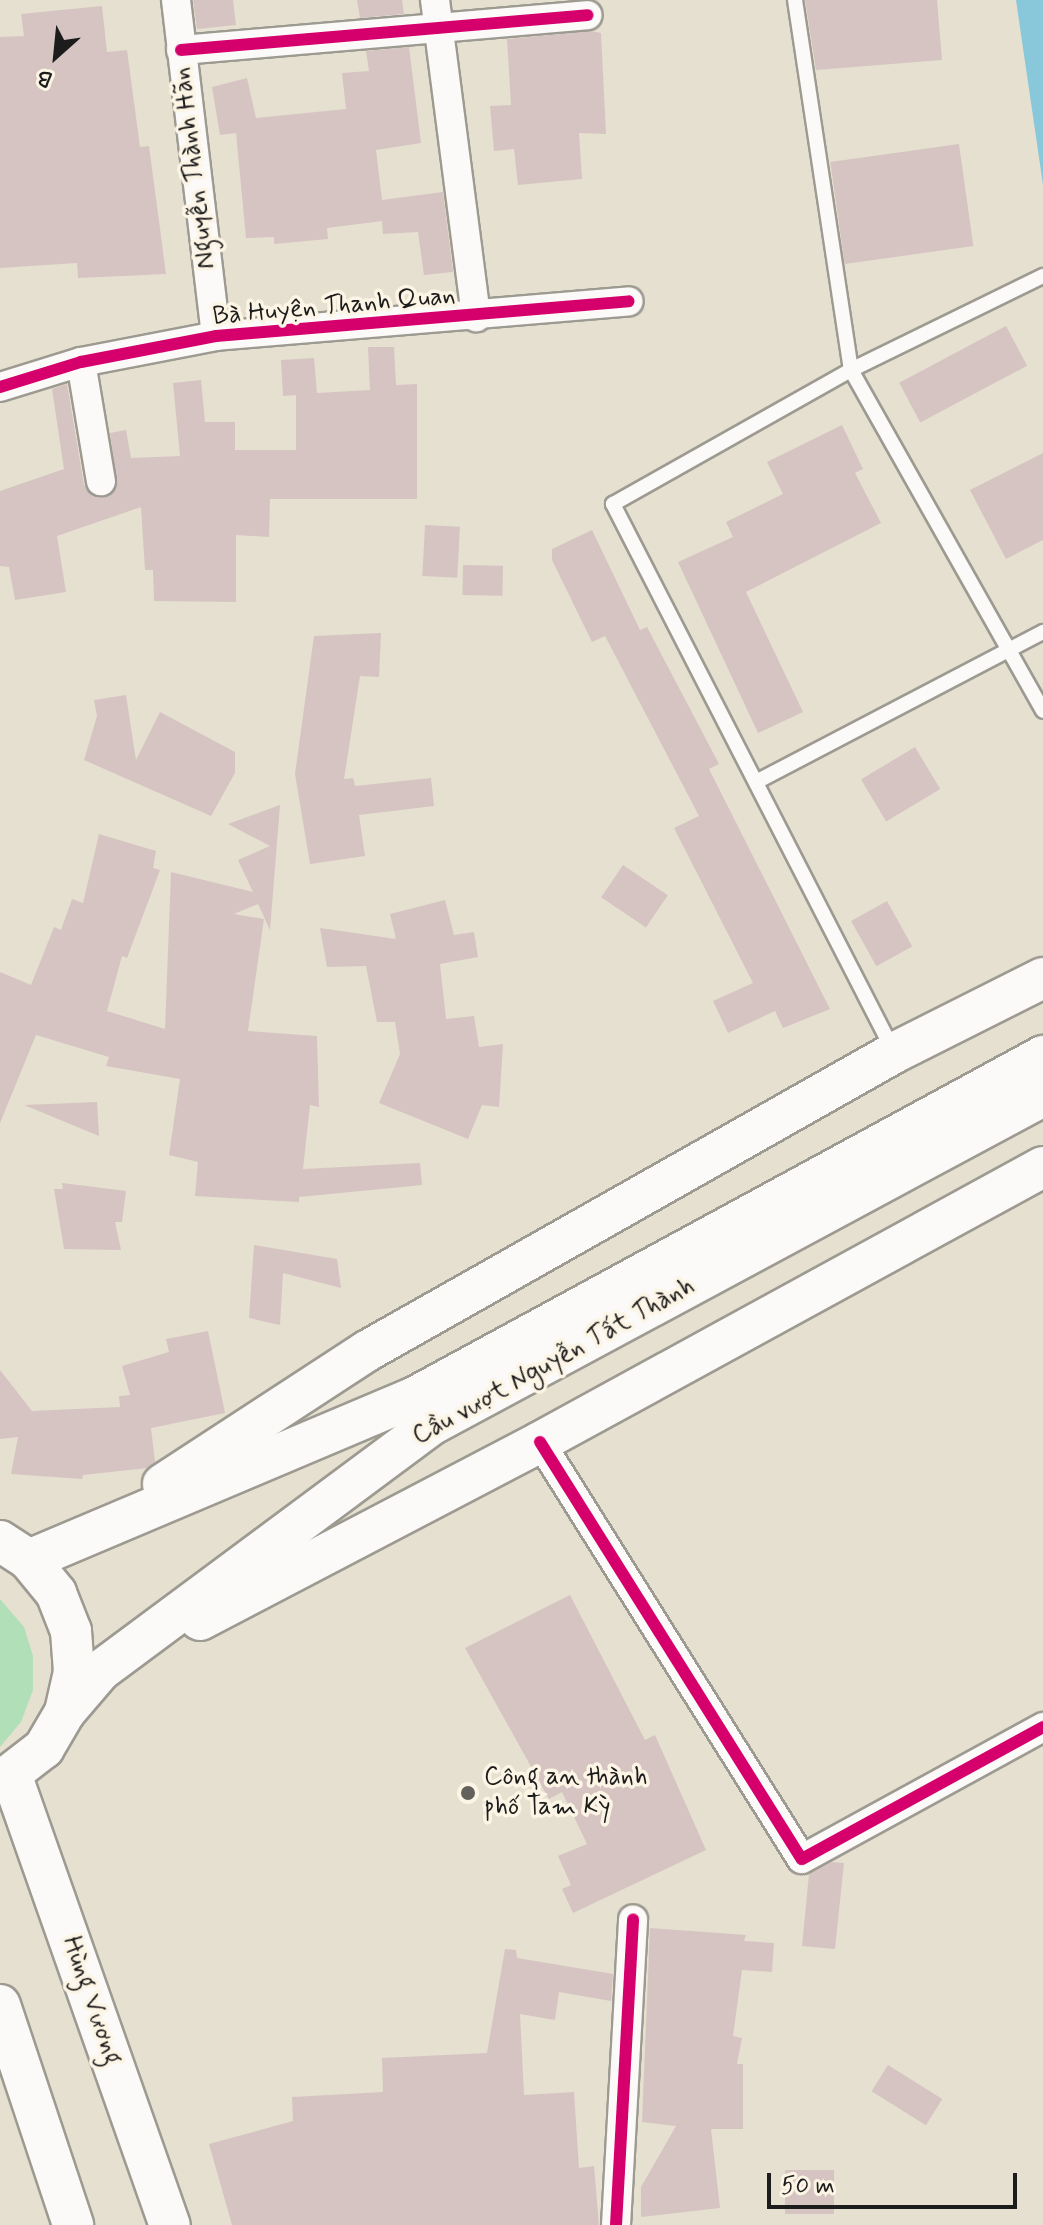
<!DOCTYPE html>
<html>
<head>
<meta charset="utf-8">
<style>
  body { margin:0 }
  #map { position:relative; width:1043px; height:2225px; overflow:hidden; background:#e6e0d0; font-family:Mynerve,sans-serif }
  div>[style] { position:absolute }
  .green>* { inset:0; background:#b1dfb7 }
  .water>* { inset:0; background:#88c8da }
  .building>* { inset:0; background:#d6c4c2; transform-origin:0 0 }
  .roads { filter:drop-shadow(2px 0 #9d9a91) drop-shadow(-2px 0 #9d9a91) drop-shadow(0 2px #9d9a91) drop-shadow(0 -2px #9d9a91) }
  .service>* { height:14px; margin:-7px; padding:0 7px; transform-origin:7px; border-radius:7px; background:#fbfaf8 }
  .minor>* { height:28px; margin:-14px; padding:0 14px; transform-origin:14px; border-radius:14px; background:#fbfaf8 }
  .secondary>* { height:40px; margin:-20px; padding:0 20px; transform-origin:20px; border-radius:20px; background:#fbfaf8 }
  .cycleway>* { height:12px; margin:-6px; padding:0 6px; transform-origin:6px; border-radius:6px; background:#d6006c }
  .dots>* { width:22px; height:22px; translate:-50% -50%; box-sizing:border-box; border:4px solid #fcf5e5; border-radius:50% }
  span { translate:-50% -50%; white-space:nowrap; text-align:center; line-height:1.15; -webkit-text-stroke:7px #fcf5e5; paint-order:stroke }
  .street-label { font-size:26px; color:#1c1c1c }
  .poi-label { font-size:26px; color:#1c1c1c }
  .left { translate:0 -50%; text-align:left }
  .north { position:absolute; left:16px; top:16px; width:80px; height:80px; -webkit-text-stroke:6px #fcf5e5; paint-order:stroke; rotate:207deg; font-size:22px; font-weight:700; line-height:32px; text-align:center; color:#1c1c1c }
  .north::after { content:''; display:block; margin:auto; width:28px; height:36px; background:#1c1c1c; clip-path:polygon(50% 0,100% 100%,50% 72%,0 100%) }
  .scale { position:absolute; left:767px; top:2173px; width:250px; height:36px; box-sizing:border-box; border:4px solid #1c1c1c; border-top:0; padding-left:10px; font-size:24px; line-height:28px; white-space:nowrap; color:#1c1c1c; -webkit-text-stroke:6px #fcf5e5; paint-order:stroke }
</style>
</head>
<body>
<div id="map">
  <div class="green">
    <div style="clip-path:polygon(0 1599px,24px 1627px,33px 1656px,33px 1690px,21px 1722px,0 1747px)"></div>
  </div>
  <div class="water">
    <div style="clip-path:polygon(1016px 0,1043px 0,1043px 185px)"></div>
  </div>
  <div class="building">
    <div style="clip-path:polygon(193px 0,233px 0,236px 25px,197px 29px)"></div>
    <div style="clip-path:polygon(357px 0,402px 0,404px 14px,360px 18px)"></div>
    <div style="clip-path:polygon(805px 0,937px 0,942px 60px,816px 70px)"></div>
    <div style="clip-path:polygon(102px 6px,107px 52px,127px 50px,140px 147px,149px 146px,166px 274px,78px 278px,77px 263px,0 268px,0 37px,24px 36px,21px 14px)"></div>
    <div style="clip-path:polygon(591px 31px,601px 33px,606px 134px,579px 133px,582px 179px,518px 185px,514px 149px,494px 151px,490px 106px,511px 105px,507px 39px)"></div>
    <div style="clip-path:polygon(409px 47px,421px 143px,376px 150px,382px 200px,443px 192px,453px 272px,424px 275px,418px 232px,383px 234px,382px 221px,327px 228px,328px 239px,274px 244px,274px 237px,246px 238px,236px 133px,220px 135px,212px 87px,247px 78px,256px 118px,346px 109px,342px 73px,369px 71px,366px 51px)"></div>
    <div style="left:959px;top:144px;width:103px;height:130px;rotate:82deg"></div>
    <div style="left:1006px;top:326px;width:45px;height:121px;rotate:62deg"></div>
    <div style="clip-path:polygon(368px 347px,394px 347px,396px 385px,417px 384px,417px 499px,270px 499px,269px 537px,236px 535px,236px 602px,154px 601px,153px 570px,145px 570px,141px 507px,57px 536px,66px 592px,15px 600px,9px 567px,0 566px,0 491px,64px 469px,52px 389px,67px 384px,84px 485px,88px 492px,103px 498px,117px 486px,110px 433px,126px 430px,131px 458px,180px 456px,173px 383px,201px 380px,205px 422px,235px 422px,235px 450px,296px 450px,296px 395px,283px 396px,281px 360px,314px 358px,317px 393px,370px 390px)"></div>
    <div style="clip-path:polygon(842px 425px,863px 469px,855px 473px,881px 523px,746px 592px,803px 712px,758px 733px,678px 562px,733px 537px,726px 522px,783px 494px,767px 462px)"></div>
    <div style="clip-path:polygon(1043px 453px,1043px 540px,1006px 559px,970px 490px)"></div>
    <div style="left:425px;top:525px;width:35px;height:51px;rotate:3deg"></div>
    <div style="clip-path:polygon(592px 530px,640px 630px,647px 627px,719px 764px,709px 769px,830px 1009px,783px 1028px,775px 1011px,728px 1033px,713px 1001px,753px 983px,674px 828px,699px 816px,605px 636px,592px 642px,552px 560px,552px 549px)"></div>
    <div style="left:463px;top:565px;width:40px;height:30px;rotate:1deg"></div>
    <div style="clip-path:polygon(381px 633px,379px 677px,360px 676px,344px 779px,353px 778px,355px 786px,431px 778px,434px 806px,359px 815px,365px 856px,310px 864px,295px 774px,314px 636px)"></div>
    <div style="clip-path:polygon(126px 695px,136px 760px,160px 712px,235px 752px,235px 773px,211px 816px,84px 760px,97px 716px,94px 700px)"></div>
    <div style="left:915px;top:747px;width:49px;height:63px;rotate:59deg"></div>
    <div style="clip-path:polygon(280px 805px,270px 930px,258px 904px,234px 914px,264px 919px,248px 1031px,317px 1036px,319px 1107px,310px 1105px,303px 1169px,420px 1163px,422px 1185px,299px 1197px,299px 1202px,195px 1196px,198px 1162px,169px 1155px,180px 1079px,106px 1066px,109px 1057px,36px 1035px,0 1123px,0 972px,31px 985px,54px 927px,61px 930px,72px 899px,83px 903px,99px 834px,156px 851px,153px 868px,160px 870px,127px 958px,122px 956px,107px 1011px,165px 1029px,171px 872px,253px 892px,238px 860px,270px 846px,228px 824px)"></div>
    <div style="left:623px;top:865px;width:54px;height:39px;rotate:34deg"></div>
    <div style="clip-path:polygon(445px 900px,454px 935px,474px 932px,478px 957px,440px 964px,446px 1019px,474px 1016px,479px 1047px,503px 1044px,499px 1107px,482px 1105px,468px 1139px,379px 1103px,400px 1054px,395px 1022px,377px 1022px,366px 966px,327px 967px,320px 928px,396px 939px,390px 914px)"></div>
    <div style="left:887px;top:901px;width:52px;height:41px;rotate:61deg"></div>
    <div style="clip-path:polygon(97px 1102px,99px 1136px,24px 1105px)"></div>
    <div style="clip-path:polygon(62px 1183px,126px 1191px,122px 1222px,115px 1222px,121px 1250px,64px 1249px,54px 1189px,63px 1189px)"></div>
    <div style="clip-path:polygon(254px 1245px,337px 1259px,341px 1288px,283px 1273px,280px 1325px,249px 1318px)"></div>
    <div style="clip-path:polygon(208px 1331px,225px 1413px,151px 1428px,155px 1462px,148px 1468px,83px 1475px,82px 1479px,11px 1474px,18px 1437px,0 1439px,0 1370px,32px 1411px,120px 1407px,119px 1396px,130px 1395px,122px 1366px,169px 1352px,166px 1339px)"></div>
    <div style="clip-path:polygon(570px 1595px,645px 1740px,655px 1735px,706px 1850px,573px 1913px,562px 1889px,571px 1885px,558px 1856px,587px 1844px,562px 1792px,549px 1799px,465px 1648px)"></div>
    <div style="clip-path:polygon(832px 1862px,844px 1863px,835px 1949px,802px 1946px,809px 1874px)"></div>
    <div style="clip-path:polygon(650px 1928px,746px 1935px,744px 1941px,774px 1943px,772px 1972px,742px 1970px,733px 2036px,742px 2038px,737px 2064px,743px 2064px,743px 2129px,711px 2129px,720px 2208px,641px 2217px,641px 2187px,676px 2126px,642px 2122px)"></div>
    <div style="clip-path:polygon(505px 1949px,516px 1950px,517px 1958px,613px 1974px,611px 2001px,559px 1992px,555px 2020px,520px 2014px,524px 2095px,574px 2092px,579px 2168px,594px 2166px,599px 2225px,232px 2225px,209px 2144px,293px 2121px,292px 2097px,383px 2092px,382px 2058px,487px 2053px)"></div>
    <div style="left:888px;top:2065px;width:64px;height:31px;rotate:32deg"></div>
    <div style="left:785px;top:2170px;width:49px;height:44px"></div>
  </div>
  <div class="roads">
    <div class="service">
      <div style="left:795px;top:0;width:374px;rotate:81.4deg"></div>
      <div style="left:851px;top:370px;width:391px;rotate:60.6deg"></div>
      <div style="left:756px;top:782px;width:324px;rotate:-27.6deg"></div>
      <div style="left:894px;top:1052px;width:616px;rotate:-117.15deg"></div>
      <div style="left:613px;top:504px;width:273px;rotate:-29.4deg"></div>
      <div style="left:851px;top:370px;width:214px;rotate:-26.1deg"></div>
    </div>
    <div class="minor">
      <div style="left:176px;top:0;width:338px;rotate:83.2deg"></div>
      <div style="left:435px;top:0;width:320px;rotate:82.6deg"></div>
      <div style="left:181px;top:50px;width:408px;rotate:-4.9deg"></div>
      <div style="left:81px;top:362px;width:121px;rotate:80.5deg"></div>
      <div style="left:0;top:387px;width:85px;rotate:-17.2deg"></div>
      <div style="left:81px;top:362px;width:137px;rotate:-10.9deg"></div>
      <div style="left:216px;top:336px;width:414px;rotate:-4.8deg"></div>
      <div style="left:540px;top:1442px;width:492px;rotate:57.9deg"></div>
      <div style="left:802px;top:1859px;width:275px;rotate:-28.7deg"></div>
      <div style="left:616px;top:2225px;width:306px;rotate:-86.8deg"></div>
    </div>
    <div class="secondary">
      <div style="left:163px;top:1484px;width:244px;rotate:-33.1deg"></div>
      <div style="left:367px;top:1351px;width:605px;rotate:-29.49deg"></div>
      <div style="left:894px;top:1053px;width:167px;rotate:-26.7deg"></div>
      <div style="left:0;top:1541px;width:35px;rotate:33deg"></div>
      <div style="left:29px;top:1560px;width:43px;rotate:50.7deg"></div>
      <div style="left:56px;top:1593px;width:41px;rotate:68.5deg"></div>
      <div style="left:71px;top:1631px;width:41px;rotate:85.8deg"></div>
      <div style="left:74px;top:1672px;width:41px;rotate:102.7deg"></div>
      <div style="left:65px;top:1712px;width:42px;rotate:120.3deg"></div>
      <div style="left:44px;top:1748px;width:56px;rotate:142.3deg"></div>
      <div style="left:29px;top:1560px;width:419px;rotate:-22.9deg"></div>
      <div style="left:415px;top:1397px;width:715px;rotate:-28.5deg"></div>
      <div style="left:200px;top:1620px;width:384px;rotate:-27.6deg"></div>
      <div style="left:540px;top:1442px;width:573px;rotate:-28.67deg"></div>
      <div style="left:65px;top:1712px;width:54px;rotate:-49.5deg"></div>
      <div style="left:100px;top:1671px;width:415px;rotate:-36.6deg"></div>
      <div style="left:433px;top:1424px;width:693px;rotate:-28.27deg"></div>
      <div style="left:12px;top:1777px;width:475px;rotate:70.6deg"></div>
      <div style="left:0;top:2005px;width:232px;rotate:71.6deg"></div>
    </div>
  </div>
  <div class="cycleway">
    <div style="left:181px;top:50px;width:408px;rotate:-4.9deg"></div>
    <div style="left:0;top:387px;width:85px;rotate:-17.2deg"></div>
    <div style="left:81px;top:362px;width:137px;rotate:-10.9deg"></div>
    <div style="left:216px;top:336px;width:414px;rotate:-4.8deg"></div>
    <div style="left:540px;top:1442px;width:492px;rotate:57.9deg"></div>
    <div style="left:802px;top:1859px;width:275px;rotate:-28.7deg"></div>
    <div style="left:616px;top:2225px;width:306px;rotate:-86.8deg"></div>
  </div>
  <div class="dots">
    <div style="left:468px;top:1793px;background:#63615b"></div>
  </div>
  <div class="street-label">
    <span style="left:195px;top:168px;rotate:-97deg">Nguyễn Thành Hãn</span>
    <span style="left:334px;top:307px;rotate:-5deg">Bà Huyện Thanh Quan</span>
    <span style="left:554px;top:1362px;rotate:-29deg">Cầu vượt Nguyễn Tất Thành</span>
    <span style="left:91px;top:2001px;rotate:71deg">Hùng Vương</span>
  </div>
  <div class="poi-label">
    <span class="left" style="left:484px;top:1793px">Công an thành<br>phố Tam Kỳ</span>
  </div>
  <div class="north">B</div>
  <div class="scale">50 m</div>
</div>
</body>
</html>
